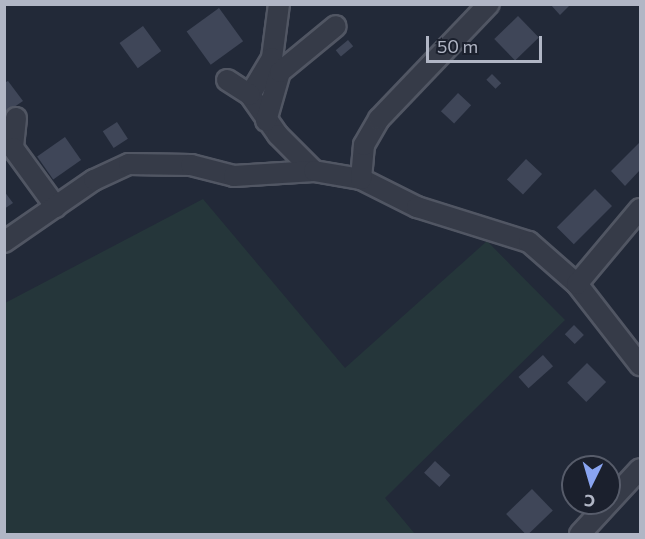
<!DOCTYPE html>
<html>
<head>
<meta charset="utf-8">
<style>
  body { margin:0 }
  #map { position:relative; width:645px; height:539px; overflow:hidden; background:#222938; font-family:Commissioner,sans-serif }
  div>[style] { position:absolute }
  .green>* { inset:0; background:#25363a }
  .building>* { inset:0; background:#3f4658; transform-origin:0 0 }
  .roads { filter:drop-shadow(2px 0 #515663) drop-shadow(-2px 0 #515663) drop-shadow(0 2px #515663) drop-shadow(0 -2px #515663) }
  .minor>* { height:20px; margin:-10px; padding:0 10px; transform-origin:10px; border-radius:10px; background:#363b48 }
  span { translate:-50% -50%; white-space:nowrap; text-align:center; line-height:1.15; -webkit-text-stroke:5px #1b202d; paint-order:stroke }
  .frame { position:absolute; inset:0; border:6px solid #b1b6c5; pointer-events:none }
  .north { position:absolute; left:561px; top:455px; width:60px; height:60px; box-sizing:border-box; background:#1b202d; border:2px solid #575c6a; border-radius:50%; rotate:185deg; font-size:16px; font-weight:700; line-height:24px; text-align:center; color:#b1b6c5 }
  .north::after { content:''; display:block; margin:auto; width:21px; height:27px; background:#89a4f1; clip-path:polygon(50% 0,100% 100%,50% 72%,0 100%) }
  .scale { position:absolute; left:426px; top:36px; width:116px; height:27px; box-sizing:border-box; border:3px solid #b1b6c5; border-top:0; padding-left:8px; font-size:18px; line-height:21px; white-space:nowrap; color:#b1b6c5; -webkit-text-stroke:4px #1b202d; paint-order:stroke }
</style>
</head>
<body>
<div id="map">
  <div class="green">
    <div style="clip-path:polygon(203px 199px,345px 368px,487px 241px,565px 320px,385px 498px,415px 534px,5px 534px,5px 303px)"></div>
  </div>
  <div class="building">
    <div style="clip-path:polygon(550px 4px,571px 4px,560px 15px)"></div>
    <div style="left:219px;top:8px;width:41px;height:40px;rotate:54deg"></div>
    <div style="left:518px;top:16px;width:30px;height:33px;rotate:46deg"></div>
    <div style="left:143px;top:26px;width:31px;height:29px;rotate:54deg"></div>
    <div style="left:348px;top:40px;width:8px;height:16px;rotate:50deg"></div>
    <div style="left:492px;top:74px;width:13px;height:8px;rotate:45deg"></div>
    <div style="clip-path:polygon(8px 81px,23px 101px,4px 114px,4px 83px)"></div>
    <div style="left:458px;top:93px;width:18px;height:25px;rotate:43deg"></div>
    <div style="left:117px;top:122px;width:20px;height:17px;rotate:57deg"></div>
    <div style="left:65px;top:137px;width:28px;height:34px;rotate:55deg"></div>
    <div style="clip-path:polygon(640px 142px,640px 170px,625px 186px,611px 171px)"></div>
    <div style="left:526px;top:159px;width:22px;height:28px;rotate:43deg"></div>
    <div style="left:595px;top:189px;width:24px;height:54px;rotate:45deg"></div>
    <div style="clip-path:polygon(4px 191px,13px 203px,4px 209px)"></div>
    <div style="left:574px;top:325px;width:14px;height:13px;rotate:45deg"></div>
    <div style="left:543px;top:355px;width:15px;height:33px;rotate:48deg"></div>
    <div style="left:587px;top:363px;width:27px;height:28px;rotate:45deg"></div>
    <div style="left:435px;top:461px;width:21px;height:16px;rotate:43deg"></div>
    <div style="left:532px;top:489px;width:30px;height:36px;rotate:46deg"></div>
  </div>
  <div class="roads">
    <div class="minor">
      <div style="left:279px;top:4px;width:54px;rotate:97.4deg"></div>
      <div style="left:272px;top:58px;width:43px;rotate:120.7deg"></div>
      <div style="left:250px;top:95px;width:49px;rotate:55deg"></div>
      <div style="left:278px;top:135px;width:51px;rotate:45deg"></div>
      <div style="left:227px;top:80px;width:27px;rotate:33deg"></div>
      <div style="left:16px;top:118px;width:30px;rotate:96deg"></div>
      <div style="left:13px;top:148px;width:73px;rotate:53.9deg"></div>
      <div style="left:266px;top:121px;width:51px;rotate:-74.1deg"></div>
      <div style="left:280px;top:72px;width:72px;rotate:-39.4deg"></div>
      <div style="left:361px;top:179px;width:63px;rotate:26.6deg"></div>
      <div style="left:417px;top:207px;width:117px;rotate:17.4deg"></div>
      <div style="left:529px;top:242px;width:64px;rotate:41.2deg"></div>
      <div style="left:577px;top:284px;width:103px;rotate:52.1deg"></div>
      <div style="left:4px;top:242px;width:109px;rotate:-34.6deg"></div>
      <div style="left:94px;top:180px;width:38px;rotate:-25deg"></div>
      <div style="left:129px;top:164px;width:62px;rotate:0.9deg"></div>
      <div style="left:191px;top:165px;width:44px;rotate:14.3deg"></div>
      <div style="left:234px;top:176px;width:80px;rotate:-3.6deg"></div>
      <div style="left:314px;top:171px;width:48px;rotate:9.7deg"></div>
      <div style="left:361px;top:179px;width:34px;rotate:-85deg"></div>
      <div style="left:364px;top:145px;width:30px;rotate:-60deg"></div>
      <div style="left:379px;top:119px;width:159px;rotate:-46.3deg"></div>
      <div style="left:577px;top:284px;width:98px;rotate:-50deg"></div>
      <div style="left:580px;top:534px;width:88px;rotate:-47.3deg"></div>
    </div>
  </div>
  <div class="frame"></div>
  <div class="north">С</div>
  <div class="scale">50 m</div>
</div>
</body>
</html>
